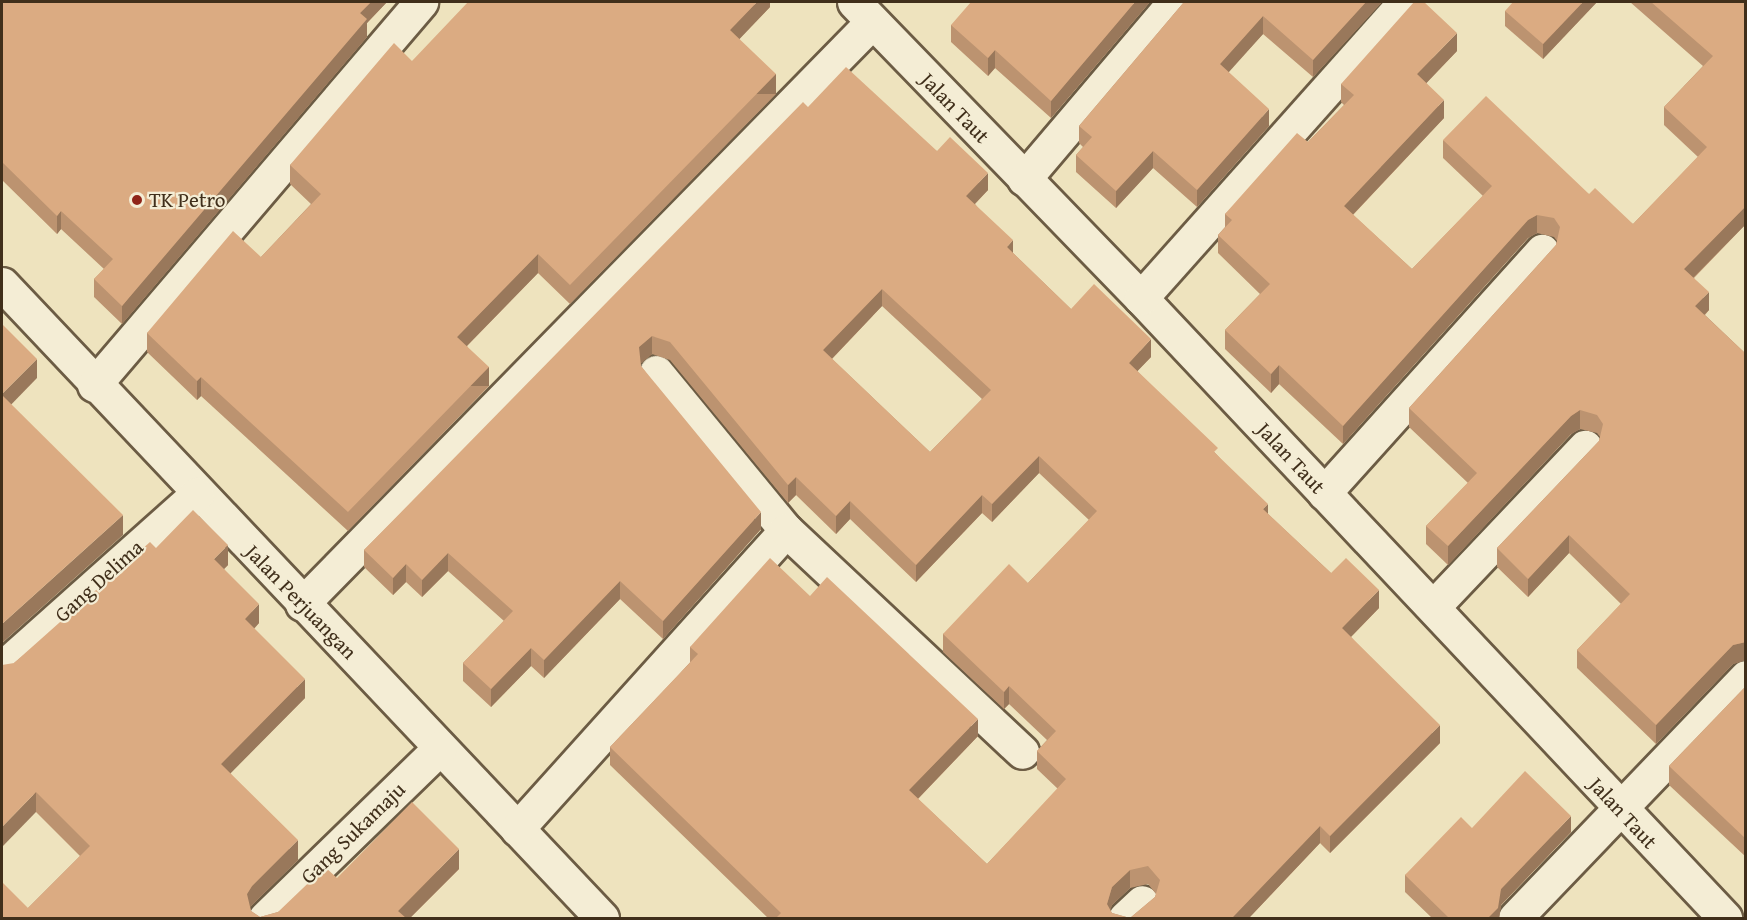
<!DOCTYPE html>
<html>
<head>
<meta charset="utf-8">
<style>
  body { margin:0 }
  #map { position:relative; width:1747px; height:920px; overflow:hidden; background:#eee3be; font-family:"Gentium Book Plus",serif }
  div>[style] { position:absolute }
  .roads { filter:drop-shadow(2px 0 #6c5c44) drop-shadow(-2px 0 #6c5c44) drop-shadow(0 2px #6c5c44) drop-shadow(0 -2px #6c5c44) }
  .minor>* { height:33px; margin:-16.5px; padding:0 16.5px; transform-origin:16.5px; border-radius:16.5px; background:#f4edd5 }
  .wall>* { inset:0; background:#bc9370 }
  .shaded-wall>* { inset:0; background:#99785b; transform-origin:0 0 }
  .building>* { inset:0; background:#dbab82 }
  .dots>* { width:16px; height:16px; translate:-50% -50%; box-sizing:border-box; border:3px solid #f4edd5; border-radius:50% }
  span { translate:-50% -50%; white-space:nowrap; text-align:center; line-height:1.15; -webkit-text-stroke:4.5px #f4edd5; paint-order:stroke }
  .street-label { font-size:21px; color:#402f1b }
  .poi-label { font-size:21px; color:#402f1b }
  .left { translate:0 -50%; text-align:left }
  .frame { position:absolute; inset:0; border:3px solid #402f1b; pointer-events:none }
</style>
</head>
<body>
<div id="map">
  <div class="roads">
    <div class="minor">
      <div style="left:854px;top:2px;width:412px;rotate:45.9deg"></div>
      <div style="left:1141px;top:298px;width:852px;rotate:46.71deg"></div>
      <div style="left:1024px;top:179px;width:232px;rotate:-49.7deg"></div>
      <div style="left:2px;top:284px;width:873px;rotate:46.58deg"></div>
      <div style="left:1141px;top:298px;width:397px;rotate:-48.3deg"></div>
      <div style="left:656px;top:372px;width:205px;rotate:50.6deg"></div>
      <div style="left:94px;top:385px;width:504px;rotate:-49.51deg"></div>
      <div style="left:1324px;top:493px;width:326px;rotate:-48deg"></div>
      <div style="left:302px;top:604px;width:815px;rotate:-45.6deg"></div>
      <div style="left:1433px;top:607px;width:221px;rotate:-46.5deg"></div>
      <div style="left:2px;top:668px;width:261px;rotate:-41.7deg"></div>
      <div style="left:517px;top:829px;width:402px;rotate:-48deg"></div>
      <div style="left:786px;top:530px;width:324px;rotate:43.2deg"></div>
      <div style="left:265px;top:918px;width:244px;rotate:-44.2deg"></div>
      <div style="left:1125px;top:918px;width:23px;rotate:-43deg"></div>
      <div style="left:1515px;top:918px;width:334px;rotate:-46.2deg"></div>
    </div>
  </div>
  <div class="wall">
    <div style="clip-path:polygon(2px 2px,387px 2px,367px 23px,367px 37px,122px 324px,94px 297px,94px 279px,104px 269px,61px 229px,57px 234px,2px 180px)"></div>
    <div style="clip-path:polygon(770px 2px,770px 7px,739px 39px,776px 94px,570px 304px,538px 273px,467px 346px,489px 386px,348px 531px,201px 396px,197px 400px,147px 352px,147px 333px,261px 257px,311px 204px,290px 184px,290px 165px,412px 61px)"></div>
    <div style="clip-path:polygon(1150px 2px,1051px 118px,995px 68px,988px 76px,951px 42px,951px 25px)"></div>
    <div style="clip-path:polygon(1184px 2px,1382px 2px,1313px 77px,1263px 34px,1228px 72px,1269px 126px,1197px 207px,1153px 168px,1116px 208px,1076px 172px,1076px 155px,1083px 147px,1079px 143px,1079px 126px)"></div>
    <div style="clip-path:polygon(1597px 2px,1543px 59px,1505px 26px,1505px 11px)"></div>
    <div style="clip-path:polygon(1630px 2px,1746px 2px,1746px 224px,1694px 278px,1709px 310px,1705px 315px,1746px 354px,1746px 660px,1733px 664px,1656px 744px,1577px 668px,1577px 650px,1621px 604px,1569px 553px,1528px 597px,1497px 567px,1497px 548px,1599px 441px,1600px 437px,1597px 433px,1580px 429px,1571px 434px,1448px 565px,1426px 544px,1426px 526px,1468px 483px,1409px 427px,1409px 408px,1556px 245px,1557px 241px,1554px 237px,1537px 233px,1528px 238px,1343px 444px,1279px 384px,1271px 393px,1225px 349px,1225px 330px,1260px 294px,1218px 253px,1218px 235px,1225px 227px,1225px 214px,1308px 142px,1344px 105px,1341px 102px,1341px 84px,1457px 51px,1426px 83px,1444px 118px,1353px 215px,1412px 269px,1483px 196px,1443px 158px,1443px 140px,1589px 194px,1633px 224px,1698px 157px,1664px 125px,1664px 107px,1703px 66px)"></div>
    <div style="clip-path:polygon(evenodd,808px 107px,937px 151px,988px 190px,975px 204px,1013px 253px,1071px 309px,1151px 357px,1137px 371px,1218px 456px,1268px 514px,1331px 573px,1379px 608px,1351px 637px,1440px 743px,1330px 853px,1320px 843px,1249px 918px,768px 918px,610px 765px,610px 747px,690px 663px,690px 647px,810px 596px,978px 736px,918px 799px,987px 864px,1058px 789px,1037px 769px,1037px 751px,1047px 740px,1009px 704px,1004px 709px,943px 652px,943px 634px,1028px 583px,1089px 520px,1039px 473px,992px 522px,982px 513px,916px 582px,850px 519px,836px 534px,796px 495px,788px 503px,670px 360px,652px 354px,641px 363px,641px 366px,761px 529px,663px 639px,620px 599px,544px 678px,531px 666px,491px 707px,463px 681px,463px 663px,504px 621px,448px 571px,422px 597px,406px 582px,393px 595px,364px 567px,364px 550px,808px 107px,882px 306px,982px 399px,930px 452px,832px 359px,882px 306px,808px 107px,1148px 884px,1156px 894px,1155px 897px,1130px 918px,1112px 913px,1110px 910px,1112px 905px,1130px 888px,1148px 884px)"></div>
    <div style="clip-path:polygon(156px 548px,228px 565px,224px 569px,259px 623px,254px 629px,305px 698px,230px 773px,298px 860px,252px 905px,250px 907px,251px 911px,260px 917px,278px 912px,337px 878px,459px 869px,410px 918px,2px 918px,28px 908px,80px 856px,36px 812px,14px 663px)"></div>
    <div style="clip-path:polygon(1746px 686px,1746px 857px,1669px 785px,1669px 766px)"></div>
    <div style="clip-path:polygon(1472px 828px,1571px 832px,1501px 905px,1499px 918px,1432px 918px,1405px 892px,1405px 875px)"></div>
  </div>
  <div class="shaded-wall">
    <div style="clip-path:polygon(371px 2px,387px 2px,367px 23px,367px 37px,122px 324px,122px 306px,360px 13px)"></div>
    <div style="clip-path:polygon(757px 2px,770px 2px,770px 7px,730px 49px,730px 30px)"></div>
    <div style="clip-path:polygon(1135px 2px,1150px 2px,1051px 118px,1051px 101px)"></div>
    <div style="clip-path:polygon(1366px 2px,1382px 2px,1313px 77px,1313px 60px)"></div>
    <div style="clip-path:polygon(1583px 2px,1597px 2px,1543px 59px,1543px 44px)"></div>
    <div style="clip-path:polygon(1263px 16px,1263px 34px,1220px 82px,1220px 64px)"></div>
    <div style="clip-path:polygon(1457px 33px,1457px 51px,1417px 93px,1417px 74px)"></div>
    <div style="clip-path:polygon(995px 50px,995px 68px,988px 76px,988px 58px)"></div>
    <div style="left:776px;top:74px;width:20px;height:295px;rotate:90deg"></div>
    <div style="clip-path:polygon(1444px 100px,1444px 118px,1344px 224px,1344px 206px)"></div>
    <div style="clip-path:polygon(1269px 109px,1269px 126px,1197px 207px,1197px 190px)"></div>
    <div style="clip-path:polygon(1153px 151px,1153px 168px,1116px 208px,1116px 191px)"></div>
    <div style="clip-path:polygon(988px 173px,988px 190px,966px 213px,966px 196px)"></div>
    <div style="clip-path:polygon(1746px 206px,1746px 224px,1684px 287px,1684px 269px)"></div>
    <div style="clip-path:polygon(61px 211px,61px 229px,57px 234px,57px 216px)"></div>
    <div style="clip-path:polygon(1537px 215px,1537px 233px,1528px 238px,1343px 444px,1343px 426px,1528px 220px)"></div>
    <div style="clip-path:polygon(1013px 240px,1013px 258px,1007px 247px)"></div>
    <div style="clip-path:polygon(538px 254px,538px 273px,457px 356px,457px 337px)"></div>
    <div style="clip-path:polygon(882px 289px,882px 306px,823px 368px,823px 350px)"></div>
    <div style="clip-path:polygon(1709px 292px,1709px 310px,1695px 324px,1695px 306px)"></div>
    <div style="clip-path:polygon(652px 336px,652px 354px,639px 365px,639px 347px)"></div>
    <div style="clip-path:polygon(1151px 339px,1151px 357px,1129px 380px,1129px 363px)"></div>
    <div style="clip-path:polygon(37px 359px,37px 378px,2px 414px,2px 394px)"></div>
    <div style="clip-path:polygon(1279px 365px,1279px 384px,1271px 393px,1271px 374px)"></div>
    <div style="left:489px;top:367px;width:19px;height:202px;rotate:90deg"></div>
    <div style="clip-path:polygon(201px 377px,201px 396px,197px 400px,197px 381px)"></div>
    <div style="clip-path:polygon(1580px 410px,1580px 429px,1571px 434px,1448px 565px,1448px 546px,1571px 416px)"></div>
    <div style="clip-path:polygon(1039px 456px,1039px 473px,992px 522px,992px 504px)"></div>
    <div style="clip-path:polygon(796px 477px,796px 495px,788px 503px,788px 485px)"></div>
    <div style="clip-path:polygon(982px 495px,982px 513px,916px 582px,916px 565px)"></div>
    <div style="clip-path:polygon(850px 501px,850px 519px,836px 534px,836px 516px)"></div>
    <div style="clip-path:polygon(1268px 504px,1268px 522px,1263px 509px)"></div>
    <div style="clip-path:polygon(761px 512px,761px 529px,663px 639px,663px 621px)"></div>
    <div style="clip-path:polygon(123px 515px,123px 535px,2px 643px,2px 624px)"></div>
    <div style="clip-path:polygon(1569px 535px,1569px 553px,1528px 597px,1528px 579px)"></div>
    <div style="clip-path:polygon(228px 545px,228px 565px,214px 579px,214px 559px)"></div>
    <div style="clip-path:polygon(448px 553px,448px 571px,422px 597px,422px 580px)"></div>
    <div style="clip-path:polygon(406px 564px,406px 582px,393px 595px,393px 578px)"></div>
    <div style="clip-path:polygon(620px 581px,620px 599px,544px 678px,544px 660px)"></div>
    <div style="clip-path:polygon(1379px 590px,1379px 608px,1342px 646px,1342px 628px)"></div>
    <div style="clip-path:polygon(259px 604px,259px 623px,245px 638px,245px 619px)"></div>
    <div style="clip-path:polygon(1746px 642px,1746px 660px,1733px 664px,1656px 744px,1656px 725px,1733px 645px)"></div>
    <div style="clip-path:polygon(531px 648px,531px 666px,491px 707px,491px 689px)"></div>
    <div style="clip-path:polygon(305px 679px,305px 698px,221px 783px,221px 764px)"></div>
    <div style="clip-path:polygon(1009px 686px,1009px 704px,1004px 709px,1004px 692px)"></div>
    <div style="clip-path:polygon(978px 719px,978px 736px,909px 808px,909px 790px)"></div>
    <div style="clip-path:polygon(1440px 725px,1440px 743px,1330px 853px,1330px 836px)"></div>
    <div style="clip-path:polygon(36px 792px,36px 812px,2px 847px,2px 827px)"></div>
    <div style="clip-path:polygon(1571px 816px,1571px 832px,1501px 905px,1499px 918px,1488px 918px,1501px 889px)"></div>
    <div style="clip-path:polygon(1320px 826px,1320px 843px,1249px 918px,1232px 918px)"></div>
    <div style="clip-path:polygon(298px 840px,298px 860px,252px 905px,247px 913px,247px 894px,252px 886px)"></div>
    <div style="clip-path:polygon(459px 849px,459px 869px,410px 918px,398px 918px,398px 911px)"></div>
    <div style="clip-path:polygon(1130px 870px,1130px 888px,1112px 905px,1108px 918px,1107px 904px,1112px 887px)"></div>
  </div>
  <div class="building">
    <div style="clip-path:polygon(2px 2px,371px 2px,360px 13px,367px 19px,122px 306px,94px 279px,113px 259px,61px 211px,57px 216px,2px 162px)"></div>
    <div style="clip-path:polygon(468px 2px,757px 2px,730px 30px,776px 74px,570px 285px,538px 254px,457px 337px,489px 367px,348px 512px,201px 377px,197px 381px,147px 333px,233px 231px,261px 257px,321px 194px,290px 165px,394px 43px,412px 61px)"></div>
    <div style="clip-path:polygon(971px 2px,1135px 2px,1051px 101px,995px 50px,988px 58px,951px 25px)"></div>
    <div style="clip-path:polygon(1184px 2px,1366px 2px,1313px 60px,1263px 16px,1220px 64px,1269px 109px,1197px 190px,1153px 151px,1116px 191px,1076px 155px,1092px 137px,1079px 126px)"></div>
    <div style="clip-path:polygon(1414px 2px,1424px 2px,1457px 33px,1417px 74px,1444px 100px,1344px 206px,1412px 269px,1492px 186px,1443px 140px,1486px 96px,1589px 194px,1595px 188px,1633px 224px,1707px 147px,1664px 107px,1713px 56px,1651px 2px,1746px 2px,1746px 206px,1684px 269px,1709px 292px,1695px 306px,1746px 354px,1746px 642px,1733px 645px,1656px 725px,1577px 650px,1630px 594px,1569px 535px,1528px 579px,1497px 548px,1599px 441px,1603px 424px,1597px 415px,1580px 410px,1571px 416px,1448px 546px,1426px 526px,1477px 473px,1409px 408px,1556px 245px,1560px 227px,1554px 218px,1537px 215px,1528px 220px,1343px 426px,1279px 365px,1271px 374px,1225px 330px,1270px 284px,1218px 235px,1232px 220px,1225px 214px,1297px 133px,1308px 142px,1354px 95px,1341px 84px)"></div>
    <div style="clip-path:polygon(1513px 2px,1583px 2px,1543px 44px,1505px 11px)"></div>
    <div style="clip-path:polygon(evenodd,846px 67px,937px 151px,950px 137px,988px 173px,966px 196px,1013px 240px,1007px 247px,1071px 309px,1094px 284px,1151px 339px,1129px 363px,1218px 448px,1214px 452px,1268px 504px,1263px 509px,1331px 573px,1346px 558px,1379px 590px,1342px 628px,1440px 725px,1330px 836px,1320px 826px,1232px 918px,776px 918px,781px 913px,610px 747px,698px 654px,690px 647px,770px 558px,810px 596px,827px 577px,978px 719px,909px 790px,987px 864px,1066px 779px,1037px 751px,1056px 731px,1009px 686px,1004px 692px,943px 634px,1009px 564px,1028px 583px,1097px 511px,1039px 456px,992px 504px,982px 495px,916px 565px,850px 501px,836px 516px,796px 477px,788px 485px,670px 342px,652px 336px,639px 347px,641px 366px,761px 512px,663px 621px,620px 581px,544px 660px,531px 648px,491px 689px,463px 663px,513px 611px,448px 553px,422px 580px,406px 564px,393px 578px,364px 550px,803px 102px,808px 107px,846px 67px,882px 289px,991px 390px,930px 452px,823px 350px,882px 289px,846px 67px,1148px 866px,1160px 880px,1155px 897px,1130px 918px,1112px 913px,1107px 904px,1112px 887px,1130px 870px,1148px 866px)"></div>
    <div style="clip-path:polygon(2px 324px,37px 359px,2px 394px)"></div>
    <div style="clip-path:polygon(2px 395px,123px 515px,2px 624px)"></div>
    <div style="clip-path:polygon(193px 510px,228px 545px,214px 559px,259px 604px,245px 619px,305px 679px,221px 764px,298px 840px,252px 886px,247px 894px,251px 911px,260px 917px,278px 912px,325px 867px,337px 878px,412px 802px,459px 849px,398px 911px,406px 918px,2px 918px,2px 882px,28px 908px,90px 846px,36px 792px,2px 827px,2px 665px,14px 663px,150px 542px,156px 548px)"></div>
    <div style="clip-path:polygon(1746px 686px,1746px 839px,1669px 766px)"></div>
    <div style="clip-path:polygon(1525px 771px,1571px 816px,1501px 889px,1498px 908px,1488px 918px,1449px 918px,1405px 875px,1461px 817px,1472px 828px)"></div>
  </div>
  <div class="dots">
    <div style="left:137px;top:200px;background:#8f2418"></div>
  </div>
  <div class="street-label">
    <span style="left:955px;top:108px;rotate:46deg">Jalan Taut</span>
    <span style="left:1291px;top:458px;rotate:47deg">Jalan Taut</span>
    <span style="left:99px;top:581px;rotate:-42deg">Gang Delima</span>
    <span style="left:301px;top:602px;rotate:46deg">Jalan Perjuangan</span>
    <span style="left:1623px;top:813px;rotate:47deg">Jalan Taut</span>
    <span style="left:353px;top:833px;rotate:-44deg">Gang Sukamaju</span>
  </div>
  <div class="poi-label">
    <span class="left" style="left:149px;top:200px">TK Petro</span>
  </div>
  <div class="frame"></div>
</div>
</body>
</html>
